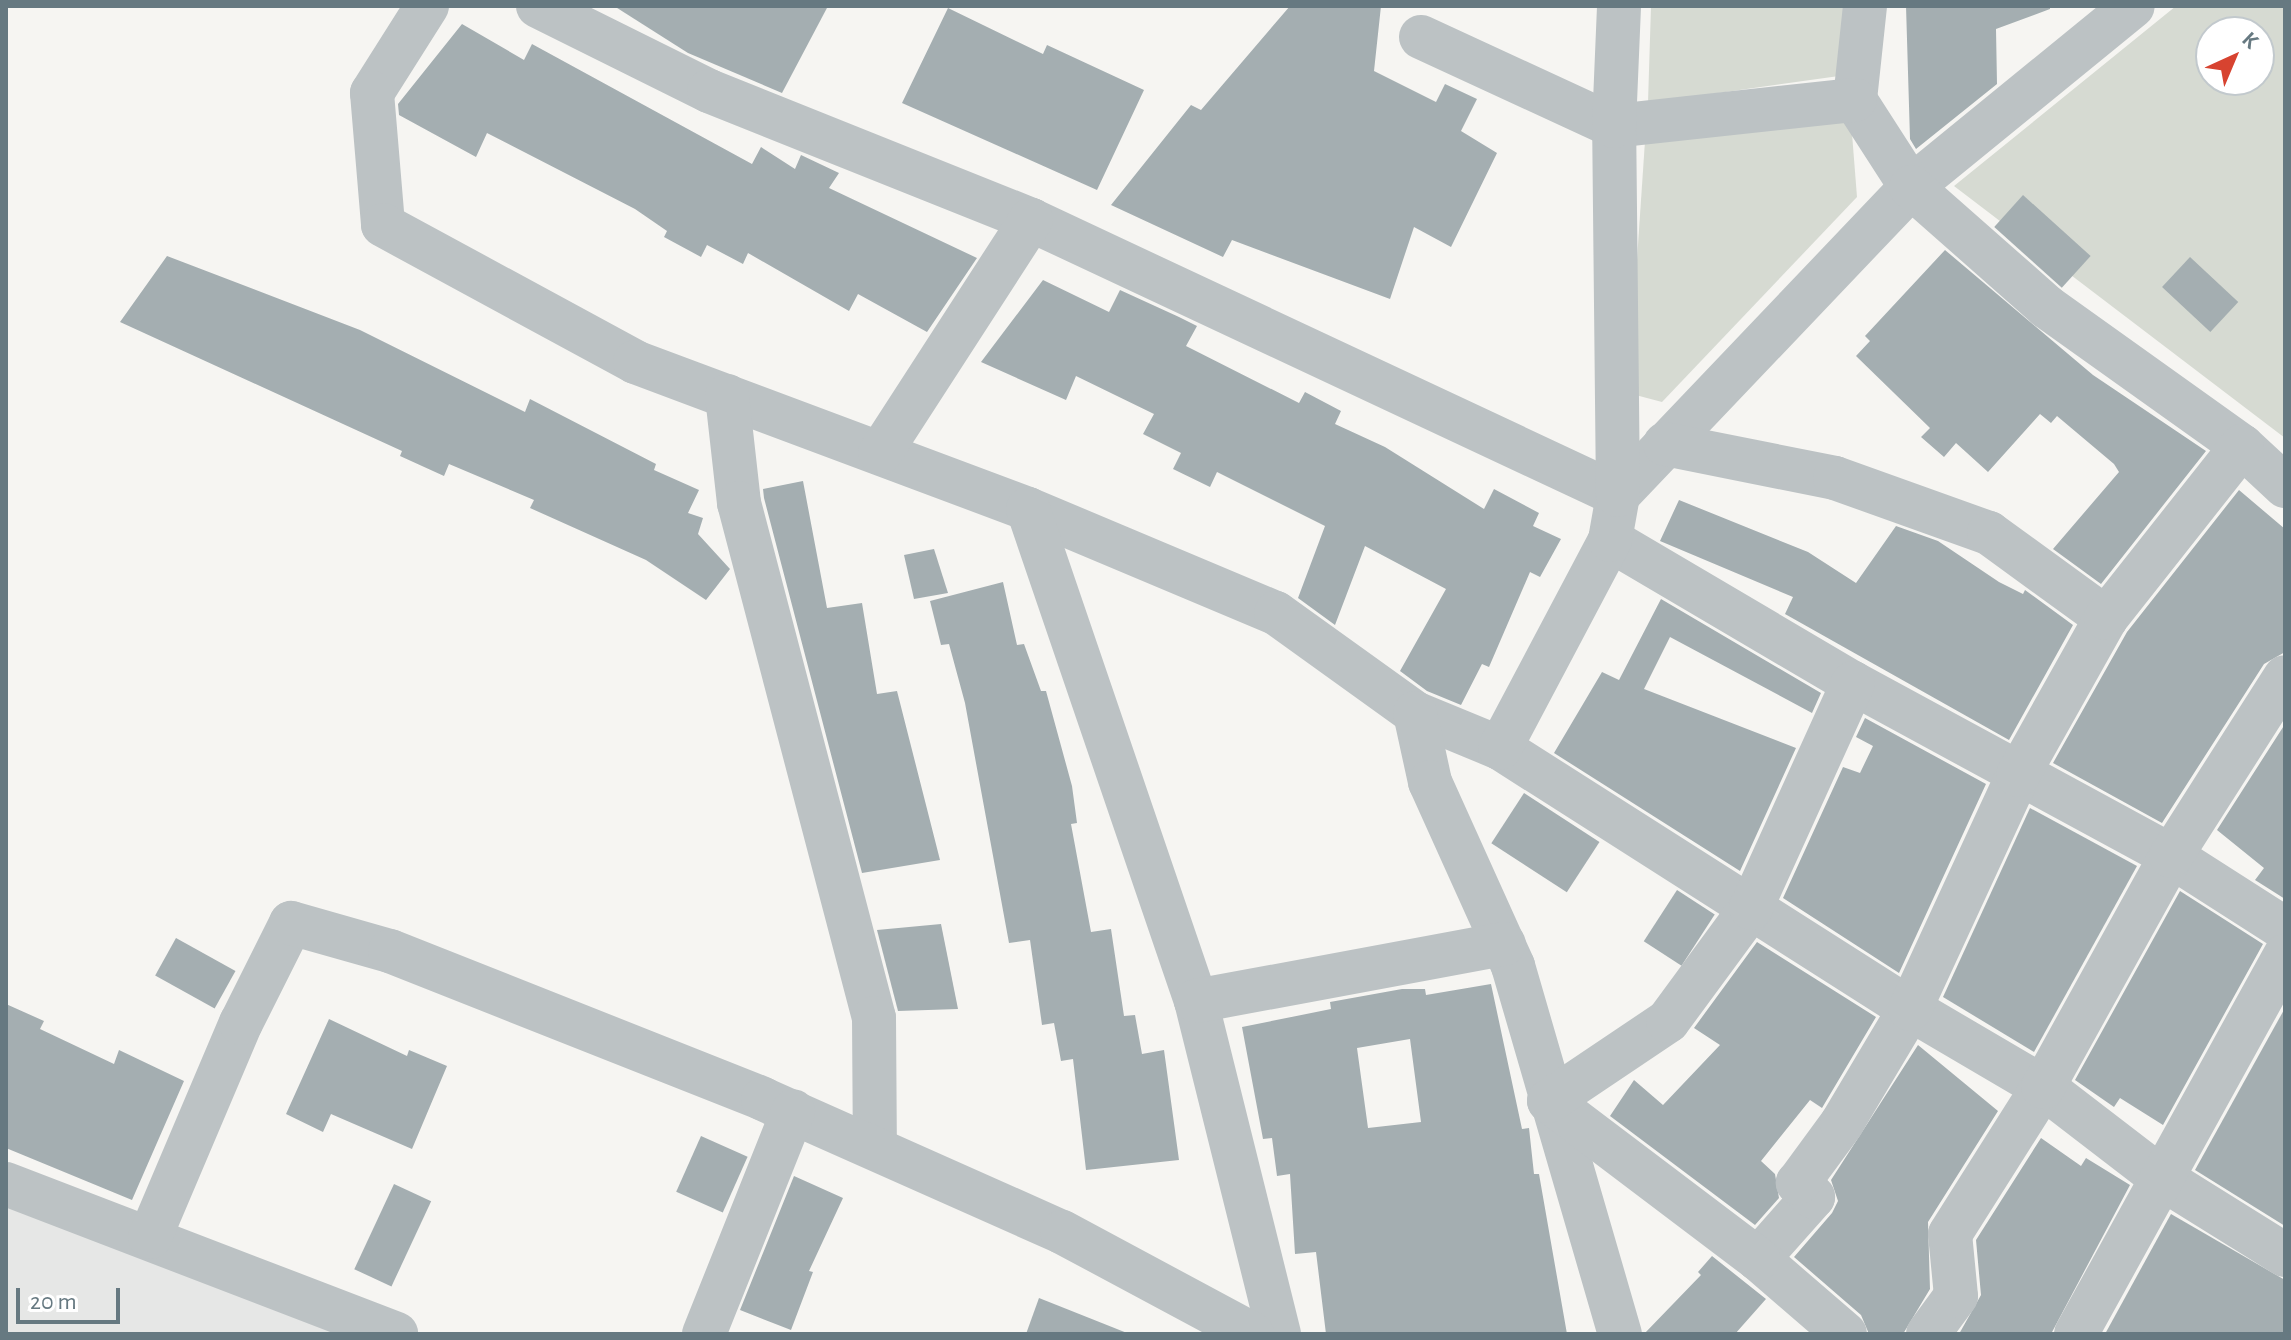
<!DOCTYPE html>
<html>
<head>
<meta charset="utf-8">
<style>
  body { margin:0 }
  #map { position:relative; width:2291px; height:1340px; overflow:hidden; background:#f6f5f2; font-family:"Alegreya Sans",sans-serif }
  div>[style] { position:absolute }
  .built>* { inset:0; background:#e6e7e6 }
  .green>* { inset:0; background:#d6dad2 }
  .building>* { inset:0; background:#a4aeb1; transform-origin:0 0 }
  .minor>* { height:44px; margin:-22px; padding:0 22px; transform-origin:22px; border-radius:22px; background:#bcc2c4 }
  span { translate:-50% -50%; white-space:nowrap; text-align:center; line-height:1.15; -webkit-text-stroke:8px #fff; paint-order:stroke }
  .frame { position:absolute; inset:0; border:8px solid #667981; pointer-events:none }
  .north { position:absolute; left:2195px; top:16px; width:80px; height:80px; box-sizing:border-box; background:#fff; border:2px solid #c2c9cd; border-radius:50%; rotate:44deg; font-size:22px; font-weight:700; line-height:32px; text-align:center; color:#667981 }
  .north::after { content:''; display:block; margin:auto; width:28px; height:36px; background:#d74330; clip-path:polygon(50% 0,100% 100%,50% 72%,0 100%) }
  .scale { position:absolute; left:16px; top:1288px; width:104px; height:36px; box-sizing:border-box; border:4px solid #667981; border-top:0; padding-left:10px; font-size:24px; line-height:28px; white-space:nowrap; color:#667981; -webkit-text-stroke:6px #fff; paint-order:stroke }
</style>
</head>
<body>
<div id="map">
  <div class="built">
    <div style="clip-path:polygon(6px 1194px,359px 1334px,6px 1334px)"></div>
  </div>
  <div class="green">
    <div style="clip-path:polygon(1651px 6px,1846px 6px,1839px 76px,1648px 103px)"></div>
    <div style="clip-path:polygon(evenodd,2176px 6px,2285px 6px,2285px 438px,1954px 186px,2176px 6px,2211px 32px,2259px 32px,2259px 80px,2211px 80px,2211px 32px)"></div>
    <div style="clip-path:polygon(1851px 121px,1857px 197px,1662px 402px,1628px 393px,1645px 141px)"></div>
  </div>
  <div class="building">
    <div style="clip-path:polygon(614px 6px,828px 6px,782px 93px,688px 53px)"></div>
    <div style="clip-path:polygon(1290px 6px,1381px 6px,1374px 71px,1436px 102px,1445px 84px,1477px 99px,1461px 131px,1497px 153px,1451px 247px,1414px 227px,1390px 299px,1232px 240px,1223px 257px,1111px 205px,1191px 105px,1201px 110px)"></div>
    <div style="clip-path:polygon(1906px 6px,2050px 6px,2050px 9px,1996px 29px,1997px 84px,1916px 149px,1910px 139px)"></div>
    <div style="clip-path:polygon(948px 8px,1043px 54px,1047px 45px,1144px 90px,1097px 190px,902px 103px)"></div>
    <div style="clip-path:polygon(462px 24px,524px 60px,532px 44px,752px 164px,761px 147px,795px 169px,801px 155px,839px 173px,829px 188px,977px 258px,927px 332px,858px 294px,849px 311px,748px 253px,743px 264px,707px 245px,701px 257px,664px 237px,667px 231px,635px 209px,487px 133px,476px 157px,399px 115px,398px 104px)"></div>
    <div style="left:2023px;top:195px;width:91px;height:43px;rotate:42deg"></div>
    <div style="clip-path:polygon(1945px 250px,2093px 375px,2206px 451px,2101px 584px,2053px 549px,2119px 472px,2114px 464px,2057px 416px,2051px 423px,2040px 414px,1988px 472px,1956px 443px,1944px 457px,1921px 437px,1930px 428px,1856px 356px,1870px 341px,1865px 336px)"></div>
    <div style="clip-path:polygon(167px 256px,360px 330px,525px 412px,530px 399px,656px 464px,654px 470px,699px 490px,688px 513px,703px 518px,698px 534px,730px 569px,706px 600px,646px 560px,530px 508px,534px 500px,449px 464px,444px 476px,400px 456px,402px 451px,120px 322px)"></div>
    <div style="left:2190px;top:257px;width:66px;height:41px;rotate:43deg"></div>
    <div style="clip-path:polygon(1043px 280px,1109px 312px,1120px 290px,1179px 317px,1197px 326px,1186px 346px,1299px 403px,1305px 392px,1341px 411px,1335px 424px,1385px 447px,1484px 509px,1494px 489px,1539px 513px,1533px 526px,1561px 539px,1540px 577px,1530px 572px,1489px 667px,1482px 664px,1461px 705px,1427px 691px,1400px 671px,1446px 589px,1365px 546px,1335px 625px,1298px 598px,1325px 526px,1217px 472px,1210px 487px,1173px 469px,1181px 453px,1143px 434px,1154px 414px,1076px 376px,1066px 400px,981px 362px)"></div>
    <div style="clip-path:polygon(803px 481px,827px 608px,862px 603px,877px 694px,897px 691px,940px 860px,862px 873px,764px 498px,763px 489px)"></div>
    <div style="clip-path:polygon(2239px 490px,2285px 529px,2285px 652px,2264px 664px,2162px 823px,2053px 763px,2127px 632px)"></div>
    <div style="clip-path:polygon(1679px 500px,1808px 552px,1856px 583px,1896px 526px,1938px 541px,1999px 582px,2023px 594px,2025px 590px,2073px 625px,2009px 740px,1785px 614px,1793px 597px,1660px 541px)"></div>
    <div style="clip-path:polygon(934px 549px,948px 593px,914px 599px,904px 555px)"></div>
    <div style="clip-path:polygon(1003px 582px,1017px 645px,1024px 644px,1041px 691px,1046px 691px,1072px 786px,1077px 823px,1071px 824px,1091px 932px,1111px 929px,1124px 1016px,1135px 1015px,1142px 1054px,1164px 1050px,1179px 1160px,1086px 1170px,1073px 1059px,1061px 1061px,1054px 1023px,1042px 1025px,1030px 940px,1009px 943px,965px 703px,949px 644px,941px 645px,930px 601px)"></div>
    <div style="clip-path:polygon(1661px 599px,1821px 693px,1812px 713px,1670px 637px,1644px 689px,1796px 748px,1740px 871px,1554px 753px,1602px 672px,1619px 680px)"></div>
    <div style="clip-path:polygon(1865px 718px,1986px 784px,1899px 973px,1783px 898px,1843px 767px,1860px 773px,1873px 746px,1856px 737px)"></div>
    <div style="clip-path:polygon(2285px 724px,2285px 899px,2255px 880px,2264px 868px,2217px 830px)"></div>
    <div style="left:1524px;top:793px;width:90px;height:60px;rotate:33deg"></div>
    <div style="clip-path:polygon(2030px 808px,2137px 866px,2034px 1052px,1943px 997px)"></div>
    <div style="left:1677px;top:890px;width:45px;height:61px;rotate:33deg"></div>
    <div style="clip-path:polygon(2180px 891px,2263px 944px,2163px 1125px,2120px 1098px,2114px 1107px,2075px 1080px)"></div>
    <div style="clip-path:polygon(941px 924px,958px 1009px,898px 1011px,877px 930px)"></div>
    <div style="left:176px;top:938px;width:68px;height:43px;rotate:29deg"></div>
    <div style="clip-path:polygon(1757px 942px,1876px 1017px,1822px 1108px,1810px 1100px,1761px 1161px,1775px 1174px,1779px 1198px,1755px 1225px,1610px 1116px,1634px 1080px,1663px 1105px,1720px 1045px,1694px 1028px)"></div>
    <div style="clip-path:polygon(evenodd,1491px 984px,1522px 1129px,1529px 1128px,1534px 1174px,1539px 1174px,1567px 1334px,1326px 1334px,1316px 1252px,1295px 1254px,1290px 1174px,1277px 1176px,1272px 1138px,1263px 1139px,1242px 1027px,1331px 1009px,1330px 1002px,1402px 989px,1425px 989px,1426px 995px,1491px 984px,1410px 1039px,1421px 1122px,1368px 1128px,1357px 1048px,1410px 1039px)"></div>
    <div style="clip-path:polygon(6px 1004px,44px 1021px,40px 1029px,114px 1064px,119px 1050px,184px 1081px,132px 1200px,6px 1148px)"></div>
    <div style="clip-path:polygon(2285px 1008px,2285px 1226px,2195px 1170px)"></div>
    <div style="clip-path:polygon(329px 1019px,407px 1056px,409px 1050px,447px 1066px,412px 1149px,331px 1114px,323px 1132px,286px 1114px)"></div>
    <div style="clip-path:polygon(1918px 1045px,1998px 1111px,1928px 1222px,1930px 1289px,1903px 1334px,1869px 1334px,1861px 1315px,1794px 1257px,1832px 1213px,1838px 1201px,1831px 1180px)"></div>
    <div style="left:701px;top:1136px;width:51px;height:61px;rotate:24deg"></div>
    <div style="clip-path:polygon(2041px 1138px,2081px 1166px,2086px 1158px,2130px 1185px,2051px 1334px,1959px 1334px,1981px 1295px,1976px 1240px)"></div>
    <div style="clip-path:polygon(794px 1176px,843px 1198px,809px 1271px,813px 1272px,791px 1330px,740px 1310px)"></div>
    <div style="left:394px;top:1184px;width:41px;height:94px;rotate:25deg"></div>
    <div style="clip-path:polygon(2171px 1214px,2285px 1280px,2285px 1334px,2105px 1334px)"></div>
    <div style="clip-path:polygon(1712px 1256px,1766px 1299px,1735px 1334px,1644px 1334px,1701px 1275px,1698px 1272px)"></div>
    <div style="clip-path:polygon(1039px 1298px,1127px 1333px,1126px 1334px,1026px 1334px)"></div>
  </div>
  <div class="minor">
    <div style="left:427px;top:6px;width:103px;rotate:122.3deg"></div>
    <div style="left:372px;top:93px;width:132px;rotate:85.2deg"></div>
    <div style="left:383px;top:225px;width:287px;rotate:28.5deg"></div>
    <div style="left:635px;top:362px;width:420px;rotate:20.5deg"></div>
    <div style="left:1028px;top:509px;width:269px;rotate:22.8deg"></div>
    <div style="left:1276px;top:613px;width:171px;rotate:35.7deg"></div>
    <div style="left:1415px;top:713px;width:92px;rotate:22.4deg"></div>
    <div style="left:1500px;top:748px;width:486px;rotate:32.5deg"></div>
    <div style="left:1910px;top:1009px;width:154px;rotate:30.4deg"></div>
    <div style="left:2043px;top:1087px;width:151px;rotate:37.5deg"></div>
    <div style="left:2163px;top:1179px;width:144px;rotate:31.9deg"></div>
    <div style="left:538px;top:6px;width:191px;rotate:26.4deg"></div>
    <div style="left:709px;top:91px;width:347px;rotate:21.8deg"></div>
    <div style="left:1031px;top:220px;width:648px;rotate:25.1deg"></div>
    <div style="left:1618px;top:495px;width:425px;rotate:-46.4deg"></div>
    <div style="left:1911px;top:187px;width:286px;rotate:-39.2deg"></div>
    <div style="left:1865px;top:6px;width:95px;rotate:96.1deg"></div>
    <div style="left:1855px;top:100px;width:103px;rotate:57.2deg"></div>
    <div style="left:1911px;top:187px;width:181px;rotate:41.4deg"></div>
    <div style="left:2047px;top:307px;width:239px;rotate:35.5deg"></div>
    <div style="left:2242px;top:446px;width:59px;rotate:42.9deg"></div>
    <div style="left:1421px;top:37px;width:213px;rotate:24.8deg"></div>
    <div style="left:1614px;top:126px;width:242px;rotate:-6.2deg"></div>
    <div style="left:727px;top:396px;width:108px;rotate:83.6deg"></div>
    <div style="left:739px;top:503px;width:532px;rotate:75.31deg"></div>
    <div style="left:874px;top:1018px;width:130px;rotate:89.6deg"></div>
    <div style="left:1665px;top:444px;width:173px;rotate:11.3deg"></div>
    <div style="left:1835px;top:478px;width:164px;rotate:19.7deg"></div>
    <div style="left:1989px;top:533px;width:145px;rotate:36deg"></div>
    <div style="left:880px;top:453px;width:278px;rotate:-57.1deg"></div>
    <div style="left:1028px;top:509px;width:520px;rotate:71.15deg"></div>
    <div style="left:1196px;top:1001px;width:343px;rotate:76deg"></div>
    <div style="left:1610px;top:540px;width:282px;rotate:30.5deg"></div>
    <div style="left:1853px;top:683px;width:362px;rotate:28.5deg"></div>
    <div style="left:2171px;top:856px;width:135px;rotate:32.6deg"></div>
    <div style="left:1415px;top:713px;width:71px;rotate:77.7deg"></div>
    <div style="left:1430px;top:782px;width:202px;rotate:65.7deg"></div>
    <div style="left:1513px;top:966px;width:383px;rotate:73.8deg"></div>
    <div style="left:1500px;top:748px;width:235px;rotate:-62.1deg"></div>
    <div style="left:1610px;top:540px;width:46px;rotate:-79.9deg"></div>
    <div style="left:1618px;top:495px;width:369px;rotate:-90.6deg"></div>
    <div style="left:1614px;top:126px;width:120px;rotate:-87.6deg"></div>
    <div style="left:1196px;top:1001px;width:313px;rotate:-10.5deg"></div>
    <div style="left:6px;top:1184px;width:418px;rotate:21deg"></div>
    <div style="left:150px;top:1237px;width:233px;rotate:-67deg"></div>
    <div style="left:241px;top:1023px;width:112px;rotate:-63.4deg"></div>
    <div style="left:291px;top:923px;width:103px;rotate:15.8deg"></div>
    <div style="left:390px;top:951px;width:401px;rotate:21.6deg"></div>
    <div style="left:763px;top:1099px;width:327px;rotate:24deg"></div>
    <div style="left:1062px;top:1232px;width:216px;rotate:28.2deg"></div>
    <div style="left:1758px;top:1259px;width:83px;rotate:-48.4deg"></div>
    <div style="left:1813px;top:1197px;width:21px;rotate:-137deg"></div>
    <div style="left:1798px;top:1183px;width:74px;rotate:-53.7deg"></div>
    <div style="left:1842px;top:1123px;width:133px;rotate:-59.2deg"></div>
    <div style="left:1910px;top:1009px;width:258px;rotate:-65.2deg"></div>
    <div style="left:2018px;top:775px;width:180px;rotate:-60.7deg"></div>
    <div style="left:2106px;top:618px;width:219px;rotate:-51.7deg"></div>
    <div style="left:704px;top:1334px;width:240px;rotate:-68.2deg"></div>
    <div style="left:1845px;top:1334px;width:115px;rotate:-139.2deg"></div>
    <div style="left:1758px;top:1259px;width:262px;rotate:-142.9deg"></div>
    <div style="left:1549px;top:1101px;width:143px;rotate:-33.9deg"></div>
    <div style="left:1668px;top:1021px;width:140px;rotate:-53.7deg"></div>
    <div style="left:1751px;top:908px;width:247px;rotate:-65.6deg"></div>
    <div style="left:1928px;top:1334px;width:47px;rotate:-53.6deg"></div>
    <div style="left:1956px;top:1296px;width:62px;rotate:-95.5deg"></div>
    <div style="left:1950px;top:1234px;width:174px;rotate:-57.7deg"></div>
    <div style="left:2043px;top:1087px;width:264px;rotate:-61deg"></div>
    <div style="left:2171px;top:856px;width:212px;rotate:-57.5deg"></div>
    <div style="left:2076px;top:1334px;width:432px;rotate:-61.1deg"></div>
  </div>
  <div class="frame"></div>
  <div class="north">K</div>
  <div class="scale">20 m</div>
</div>
</body>
</html>
